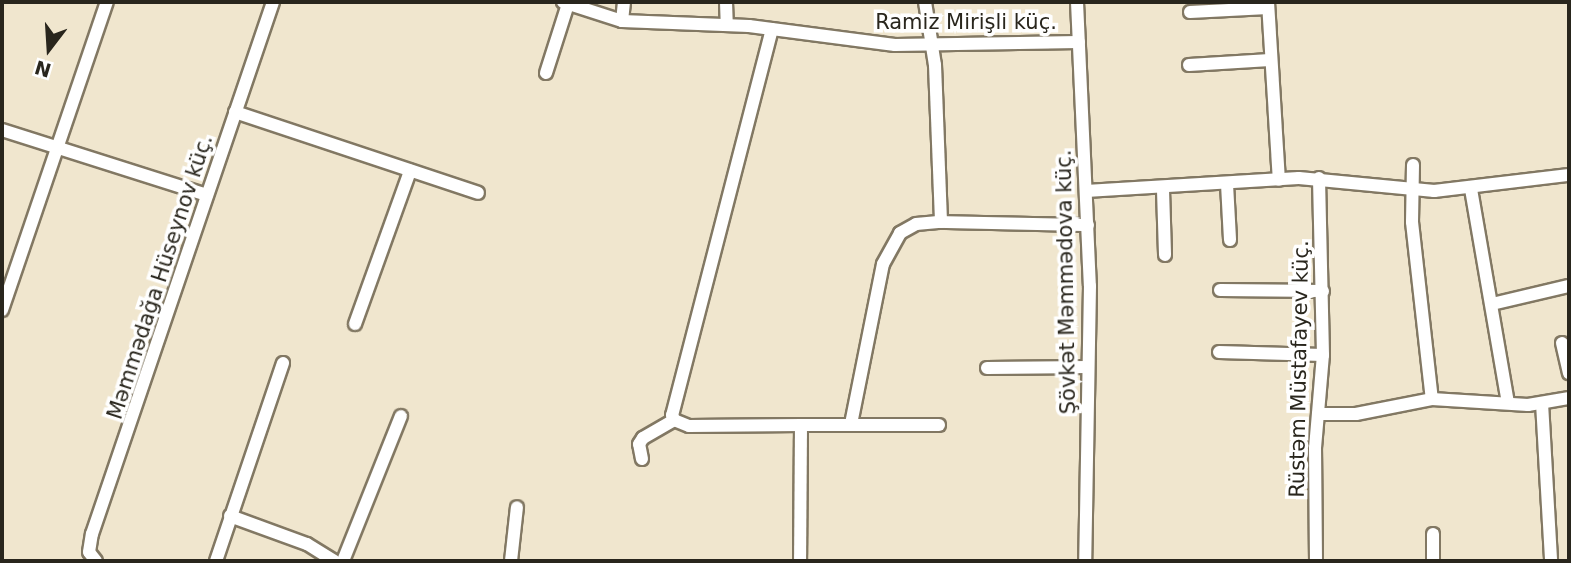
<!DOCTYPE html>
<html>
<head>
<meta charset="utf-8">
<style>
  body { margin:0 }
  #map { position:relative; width:1571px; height:563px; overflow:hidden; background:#f0e6ce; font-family:"DejaVu Sans",sans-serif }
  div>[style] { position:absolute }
  .roads { filter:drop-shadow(2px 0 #827863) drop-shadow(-2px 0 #827863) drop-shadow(0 2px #827863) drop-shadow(0 -2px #827863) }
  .minor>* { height:12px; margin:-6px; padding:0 6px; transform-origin:6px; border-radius:6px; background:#fff }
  span { translate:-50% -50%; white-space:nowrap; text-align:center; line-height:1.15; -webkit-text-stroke:7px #fff; paint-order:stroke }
  .street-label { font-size:21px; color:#29261d }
  .frame { position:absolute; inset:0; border:4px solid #29261d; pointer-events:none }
  .north { position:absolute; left:14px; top:14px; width:70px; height:70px; -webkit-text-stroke:5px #fff; paint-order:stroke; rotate:197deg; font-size:19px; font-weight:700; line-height:28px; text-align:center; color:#29261d }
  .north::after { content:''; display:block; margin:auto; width:24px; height:32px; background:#29261d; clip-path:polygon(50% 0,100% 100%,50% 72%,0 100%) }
</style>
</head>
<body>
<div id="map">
  <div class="roads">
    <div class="minor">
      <div style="left:563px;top:2px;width:62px;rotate:17.9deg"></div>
      <div style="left:622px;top:21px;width:127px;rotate:2.3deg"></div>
      <div style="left:749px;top:26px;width:147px;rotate:7.4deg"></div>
      <div style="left:895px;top:45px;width:184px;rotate:-0.9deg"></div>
      <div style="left:726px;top:2px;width:23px;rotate:88deg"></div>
      <div style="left:925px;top:2px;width:64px;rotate:81deg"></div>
      <div style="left:935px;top:65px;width:157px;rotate:87.8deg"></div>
      <div style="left:1077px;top:2px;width:284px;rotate:87.4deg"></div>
      <div style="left:1090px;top:286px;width:275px;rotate:91deg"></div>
      <div style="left:1268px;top:2px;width:178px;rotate:86.5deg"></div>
      <div style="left:1190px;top:12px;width:78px;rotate:-2.9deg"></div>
      <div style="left:622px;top:21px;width:19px;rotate:-84deg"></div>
      <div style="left:772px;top:29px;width:399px;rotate:104.5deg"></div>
      <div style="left:672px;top:415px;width:5px;rotate:68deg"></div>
      <div style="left:674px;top:420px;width:16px;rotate:22deg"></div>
      <div style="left:689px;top:426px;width:112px;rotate:-0.5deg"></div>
      <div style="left:801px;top:425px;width:136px;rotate:90.4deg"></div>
      <div style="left:1189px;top:65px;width:81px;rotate:-3.5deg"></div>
      <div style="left:546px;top:73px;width:72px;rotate:-72.3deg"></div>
      <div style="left:235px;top:112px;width:256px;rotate:18.4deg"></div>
      <div style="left:2px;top:130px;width:215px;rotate:17.6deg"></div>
      <div style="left:1413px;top:165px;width:57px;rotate:91deg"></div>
      <div style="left:1412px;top:222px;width:178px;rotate:83.6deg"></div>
      <div style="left:1227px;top:184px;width:56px;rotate:86.9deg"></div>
      <div style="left:1471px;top:189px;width:217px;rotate:80.2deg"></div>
      <div style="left:1163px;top:190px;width:65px;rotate:88.2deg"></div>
      <div style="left:1086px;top:191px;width:213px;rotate:-3.5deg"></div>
      <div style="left:1299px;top:178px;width:136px;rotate:5.5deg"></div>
      <div style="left:1434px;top:191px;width:136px;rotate:-6.8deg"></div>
      <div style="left:1220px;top:290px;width:103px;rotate:0.6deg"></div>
      <div style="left:1492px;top:304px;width:79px;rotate:-13.2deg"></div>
      <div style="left:2px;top:310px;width:325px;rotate:-71.2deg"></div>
      <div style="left:355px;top:324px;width:163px;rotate:-70.2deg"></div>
      <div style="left:1562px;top:343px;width:31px;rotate:77deg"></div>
      <div style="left:1219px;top:352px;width:104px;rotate:1.7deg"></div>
      <div style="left:987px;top:368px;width:101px;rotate:-0.6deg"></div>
      <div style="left:1542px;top:403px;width:158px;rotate:86.7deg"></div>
      <div style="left:1318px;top:414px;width:38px"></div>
      <div style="left:1356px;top:414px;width:77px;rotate:-11.2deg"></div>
      <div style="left:1432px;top:399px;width:96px;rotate:3.6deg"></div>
      <div style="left:1528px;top:405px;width:42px;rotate:-9.7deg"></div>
      <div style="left:851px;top:424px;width:163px;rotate:-78.7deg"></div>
      <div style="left:883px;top:264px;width:35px;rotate:-61deg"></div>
      <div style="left:900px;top:233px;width:18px;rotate:-29deg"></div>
      <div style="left:916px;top:224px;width:25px;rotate:-5deg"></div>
      <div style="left:941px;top:222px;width:147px;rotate:1.2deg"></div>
      <div style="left:801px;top:425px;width:138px"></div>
      <div style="left:642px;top:459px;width:15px;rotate:-101deg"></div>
      <div style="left:639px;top:444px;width:7px;rotate:-56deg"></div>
      <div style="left:643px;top:438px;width:36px;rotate:-30deg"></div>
      <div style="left:230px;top:516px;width:82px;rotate:20deg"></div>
      <div style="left:307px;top:544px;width:32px;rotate:32deg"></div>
      <div style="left:96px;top:561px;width:11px;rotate:-128deg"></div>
      <div style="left:89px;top:552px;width:18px;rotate:-81deg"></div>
      <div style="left:92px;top:534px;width:562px;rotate:-71.21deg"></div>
      <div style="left:216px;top:561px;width:209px;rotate:-71.3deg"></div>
      <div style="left:343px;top:561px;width:156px;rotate:-68.2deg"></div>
      <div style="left:511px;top:561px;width:54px;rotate:-83.7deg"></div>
      <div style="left:1316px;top:561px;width:113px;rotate:-90.5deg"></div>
      <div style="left:1315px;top:448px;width:93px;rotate:-85.1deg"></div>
      <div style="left:1323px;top:355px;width:177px;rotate:-91.3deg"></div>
      <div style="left:1433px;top:561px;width:27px;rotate:-90deg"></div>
    </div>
  </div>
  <div class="street-label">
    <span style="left:966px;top:22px">Ramiz Mirişli küç.</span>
    <span style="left:160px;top:277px;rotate:-72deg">Məmmədağa Hüseynov küç.</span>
    <span style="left:1066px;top:282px;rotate:-91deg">Şövkət Məmmədova küç.</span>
    <span style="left:1299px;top:369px;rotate:-89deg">Rüstəm Müstafayev küç.</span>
  </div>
  <div class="frame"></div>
  <div class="north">N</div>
</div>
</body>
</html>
